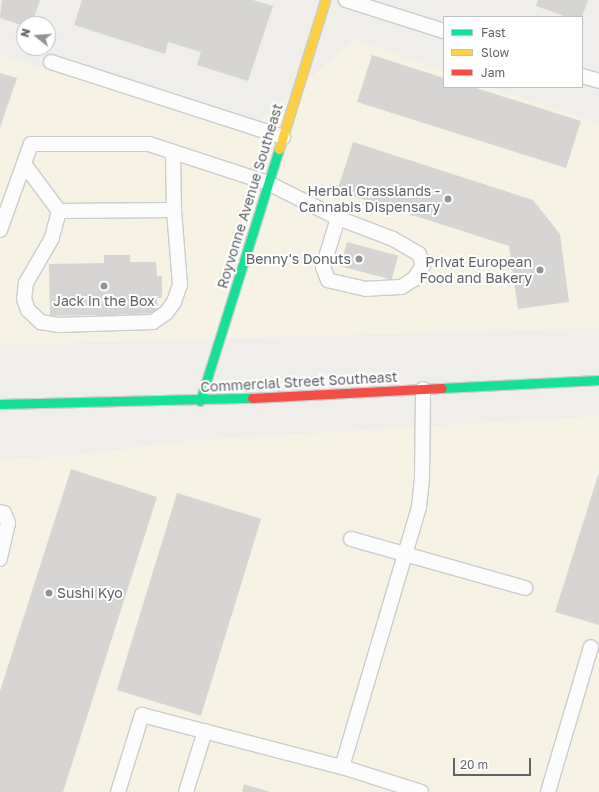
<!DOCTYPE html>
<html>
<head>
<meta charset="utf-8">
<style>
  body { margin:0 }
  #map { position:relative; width:599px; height:792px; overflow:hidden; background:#efeeea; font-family:"Golos Text",sans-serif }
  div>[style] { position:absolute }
  .commercial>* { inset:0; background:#f7f3e4 }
  .building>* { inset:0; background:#d6d5d3; transform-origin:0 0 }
  .roads { filter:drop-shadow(1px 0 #cbcccc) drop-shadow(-1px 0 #cbcccc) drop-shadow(0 1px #cbcccc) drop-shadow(0 -1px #cbcccc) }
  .lane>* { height:14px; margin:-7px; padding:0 7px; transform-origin:7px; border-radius:7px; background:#fdfcfc }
  .fast>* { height:9px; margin:-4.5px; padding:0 4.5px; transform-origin:4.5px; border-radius:4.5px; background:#16e098 }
  .slow>* { height:9px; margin:-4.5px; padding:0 4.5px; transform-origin:4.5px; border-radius:4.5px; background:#ffcf43 }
  .jam>* { height:9px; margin:-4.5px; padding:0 4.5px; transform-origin:4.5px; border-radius:4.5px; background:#f24e42 }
  .dots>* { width:11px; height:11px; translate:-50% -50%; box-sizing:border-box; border:2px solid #fff; border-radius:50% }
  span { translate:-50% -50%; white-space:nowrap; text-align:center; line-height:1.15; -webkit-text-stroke:4px #fff; paint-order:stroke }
  .poi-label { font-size:14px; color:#5f6368 }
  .right { translate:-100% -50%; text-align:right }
  .left { translate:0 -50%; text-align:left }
  .street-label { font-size:14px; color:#5f6368 }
  .legend { position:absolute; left:443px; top:16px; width:140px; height:72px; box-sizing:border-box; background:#fff; border:1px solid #bfc1c3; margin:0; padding:5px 7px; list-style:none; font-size:12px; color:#5f6368 }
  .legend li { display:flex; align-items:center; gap:8px; height:20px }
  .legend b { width:20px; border:1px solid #bfc1c3 }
  .north { position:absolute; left:16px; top:16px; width:40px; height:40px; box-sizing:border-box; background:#fff; border:1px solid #bfc1c3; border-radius:50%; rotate:287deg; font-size:11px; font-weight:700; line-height:16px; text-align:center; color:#5f6368 }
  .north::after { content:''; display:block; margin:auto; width:14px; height:18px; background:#919496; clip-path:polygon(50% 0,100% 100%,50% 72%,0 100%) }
  .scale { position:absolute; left:453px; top:758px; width:78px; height:18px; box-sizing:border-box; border:2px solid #5f6368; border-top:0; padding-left:5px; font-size:12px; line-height:14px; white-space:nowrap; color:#5f6368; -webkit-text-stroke:3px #fff; paint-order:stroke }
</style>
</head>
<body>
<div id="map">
  <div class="commercial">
    <div style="clip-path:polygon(354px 40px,444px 71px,444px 87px,490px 87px,599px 124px,599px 328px,0 345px,0 54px,247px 132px)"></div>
    <div style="clip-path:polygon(599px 416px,599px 792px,0 792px,0 459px,73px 456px,184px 441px)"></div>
  </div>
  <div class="building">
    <div style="clip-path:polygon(2px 0,40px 0,32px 24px,24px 26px,0 18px)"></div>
    <div style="clip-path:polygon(82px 0,253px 0,273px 6px,248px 81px,197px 65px,201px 52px,168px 42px,165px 54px,74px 25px)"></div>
    <div style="clip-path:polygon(538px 0,588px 0,582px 17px,567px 17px,536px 6px)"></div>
    <div style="clip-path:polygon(372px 55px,444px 78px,444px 87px,473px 87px,581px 121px,566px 168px,357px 102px)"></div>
    <div style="clip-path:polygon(0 73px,17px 78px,0 128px)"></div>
    <div style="clip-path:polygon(353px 142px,533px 200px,560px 234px,569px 302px,518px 309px,509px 246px,337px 191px)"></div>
    <div style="left:347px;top:242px;width:53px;height:25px;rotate:15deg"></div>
    <div style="clip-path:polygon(104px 255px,130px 255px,130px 262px,156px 262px,157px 276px,162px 276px,162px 298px,157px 298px,157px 313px,113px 315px,113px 319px,98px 319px,98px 315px,50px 316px,49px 264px,104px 263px)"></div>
    <div style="clip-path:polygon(71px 469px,157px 497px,63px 792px,0 792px,0 691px)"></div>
    <div style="clip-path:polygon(599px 472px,599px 625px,555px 612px)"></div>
    <div style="left:177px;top:493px;width:88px;height:206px;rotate:17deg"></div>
    <div style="clip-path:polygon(244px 784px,270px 792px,242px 792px)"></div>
  </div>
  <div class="roads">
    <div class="lane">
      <div style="left:346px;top:0;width:103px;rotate:17.6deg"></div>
      <div style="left:51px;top:62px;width:244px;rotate:17.9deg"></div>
      <div style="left:582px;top:76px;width:18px;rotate:16deg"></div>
      <div style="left:24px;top:164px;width:59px;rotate:53.3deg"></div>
      <div style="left:59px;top:211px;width:115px;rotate:-0.5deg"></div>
      <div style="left:174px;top:210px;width:58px;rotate:-91deg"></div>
      <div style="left:59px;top:211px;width:28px;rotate:105deg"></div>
      <div style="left:52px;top:238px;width:52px;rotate:120deg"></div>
      <div style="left:26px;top:283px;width:16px;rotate:97deg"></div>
      <div style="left:24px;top:299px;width:12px;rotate:70deg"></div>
      <div style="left:28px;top:310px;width:18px;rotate:43deg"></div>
      <div style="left:41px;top:322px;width:17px;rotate:10deg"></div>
      <div style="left:58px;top:325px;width:95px;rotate:-1.8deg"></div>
      <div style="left:153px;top:322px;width:16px;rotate:-35deg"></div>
      <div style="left:166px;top:313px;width:14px;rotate:-54deg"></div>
      <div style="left:174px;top:302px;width:18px;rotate:-71deg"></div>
      <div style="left:180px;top:285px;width:75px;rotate:-94.6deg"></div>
      <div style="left:0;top:230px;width:91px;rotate:-70.2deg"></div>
      <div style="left:31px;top:144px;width:118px"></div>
      <div style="left:149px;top:144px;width:125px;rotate:18.1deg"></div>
      <div style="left:268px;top:183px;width:78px;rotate:26.6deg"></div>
      <div style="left:338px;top:218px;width:59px;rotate:20.9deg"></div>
      <div style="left:393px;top:239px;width:30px;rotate:30deg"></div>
      <div style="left:419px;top:254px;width:12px;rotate:70deg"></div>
      <div style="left:423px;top:265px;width:17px;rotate:123deg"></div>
      <div style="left:414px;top:279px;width:15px;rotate:148deg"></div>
      <div style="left:401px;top:287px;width:35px;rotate:177deg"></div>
      <div style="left:366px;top:289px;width:39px;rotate:-167deg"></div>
      <div style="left:328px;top:280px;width:14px;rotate:-111deg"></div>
      <div style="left:323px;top:267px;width:51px;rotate:-73deg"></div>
      <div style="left:0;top:512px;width:4px;rotate:14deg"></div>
      <div style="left:4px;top:513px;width:11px;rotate:68deg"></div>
      <div style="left:8px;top:523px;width:37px;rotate:103deg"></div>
      <div style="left:351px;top:539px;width:181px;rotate:15.7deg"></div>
      <div style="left:118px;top:792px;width:81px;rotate:-72.7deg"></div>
      <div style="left:142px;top:715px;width:207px;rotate:14.6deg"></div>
      <div style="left:186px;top:792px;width:64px;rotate:-72.7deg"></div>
      <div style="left:421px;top:792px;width:83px;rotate:-162.4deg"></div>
      <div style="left:342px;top:767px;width:271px;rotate:-73.5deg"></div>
      <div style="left:419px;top:507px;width:30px;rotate:-84deg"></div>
      <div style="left:422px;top:477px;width:88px;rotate:-89.3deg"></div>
      <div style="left:548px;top:792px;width:151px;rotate:-73.5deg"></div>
    </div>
    <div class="fast">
      <div style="left:442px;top:388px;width:157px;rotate:-2.9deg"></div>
      <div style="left:200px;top:401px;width:264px;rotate:-72.6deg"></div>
      <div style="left:0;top:404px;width:252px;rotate:-1.4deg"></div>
    </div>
    <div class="slow">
      <div style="left:279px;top:149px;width:156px;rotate:-72.8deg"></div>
    </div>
    <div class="jam">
      <div style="left:252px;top:398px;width:190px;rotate:-3deg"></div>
    </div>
  </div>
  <div class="dots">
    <div style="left:448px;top:199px;background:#919496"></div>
    <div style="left:359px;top:259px;background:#919496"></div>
    <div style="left:540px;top:270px;background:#919496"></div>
    <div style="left:104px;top:286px;background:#919496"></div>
    <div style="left:49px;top:593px;background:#919496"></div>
  </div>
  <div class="poi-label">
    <span class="right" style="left:440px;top:199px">Herbal Grasslands -<br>Cannabis Dispensary</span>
    <span class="right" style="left:351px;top:259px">Benny's Donuts</span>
    <span class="right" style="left:532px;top:270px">Privat European<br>Food and Bakery</span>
    <span style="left:104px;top:301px">Jack in the Box</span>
    <span class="left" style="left:57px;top:593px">Sushi Kyo</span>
  </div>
  <div class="street-label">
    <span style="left:250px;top:196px;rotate:-73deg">Royvonne Avenue Southeast</span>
    <span style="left:299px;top:382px;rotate:-3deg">Commercial Street Southeast</span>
  </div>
  <ul class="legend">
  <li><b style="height:5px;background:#16e098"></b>Fast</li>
  <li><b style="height:5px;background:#ffcf43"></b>Slow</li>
  <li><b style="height:5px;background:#f24e42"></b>Jam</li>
  </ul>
  <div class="north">N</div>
  <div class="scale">20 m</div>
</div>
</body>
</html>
